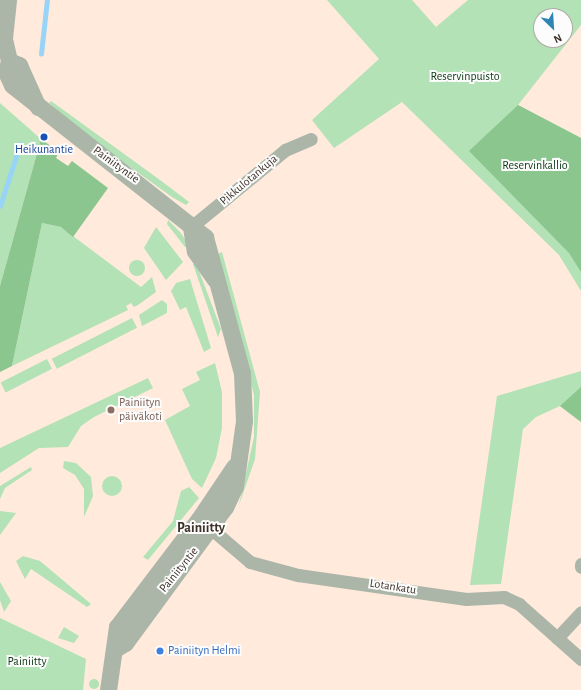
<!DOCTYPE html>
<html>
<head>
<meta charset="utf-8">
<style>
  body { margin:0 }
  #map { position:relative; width:581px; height:690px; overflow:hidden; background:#ffeadc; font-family:"Alegreya Sans",sans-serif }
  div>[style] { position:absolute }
  .green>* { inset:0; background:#b2e2b5; transform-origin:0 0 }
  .round { border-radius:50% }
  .forest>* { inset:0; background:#8bc68f }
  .stream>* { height:4.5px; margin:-2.25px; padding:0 2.25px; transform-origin:2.25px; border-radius:2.25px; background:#98d4f8 }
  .minor>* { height:13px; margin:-6.5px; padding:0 6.5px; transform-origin:6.5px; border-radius:6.5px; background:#abb6a9 }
  .tertiary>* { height:17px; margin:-8.5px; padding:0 8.5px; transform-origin:8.5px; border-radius:8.5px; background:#abb6a9 }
  .dots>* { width:11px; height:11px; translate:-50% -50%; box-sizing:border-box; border:2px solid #fcfcfc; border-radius:50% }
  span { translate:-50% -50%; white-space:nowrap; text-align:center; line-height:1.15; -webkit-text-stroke:4px #fcfcfc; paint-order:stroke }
  .park-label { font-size:12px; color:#0b3713 }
  .transit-label { font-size:12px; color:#164399 }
  .street-label { font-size:12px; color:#3c2f26 }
  .education-label { font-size:12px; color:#785e54 }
  .left { translate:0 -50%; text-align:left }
  .shop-label { font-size:12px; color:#366cbe }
  .quarter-label { font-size:14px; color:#3c2f26; font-weight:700 }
  .north { position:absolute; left:533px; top:8px; width:40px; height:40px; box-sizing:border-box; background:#fcfcfc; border:1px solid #afaaa6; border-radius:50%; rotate:155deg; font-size:11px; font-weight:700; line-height:16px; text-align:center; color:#3c2f26 }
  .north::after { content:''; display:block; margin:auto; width:14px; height:18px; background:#2f85b4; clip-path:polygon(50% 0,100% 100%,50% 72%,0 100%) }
</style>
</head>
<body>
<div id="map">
  <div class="green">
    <div style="clip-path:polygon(evenodd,327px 0,412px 0,436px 27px,468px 0,581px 0,581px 25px,518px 105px,581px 138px,581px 291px,559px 255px,402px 102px,334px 148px,312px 120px,379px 59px,327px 0,541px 16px,565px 16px,565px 40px,541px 40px,541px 16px)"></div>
    <div style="clip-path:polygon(51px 101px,160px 180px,189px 202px,186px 205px,172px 197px,80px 131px,49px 103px)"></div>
    <div style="clip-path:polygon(0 103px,41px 139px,0 286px)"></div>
    <div style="clip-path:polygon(168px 220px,180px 232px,189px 245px,185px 247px,167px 224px)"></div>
    <div style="clip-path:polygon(42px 223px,61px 227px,141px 287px,152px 277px,156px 292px,138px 305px,134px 307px,131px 303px,126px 306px,128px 310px,12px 366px)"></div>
    <div style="clip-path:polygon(156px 227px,183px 262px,166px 280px,144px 248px)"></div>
    <div style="clip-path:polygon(222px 252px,260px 392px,255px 459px,239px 505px,254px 437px,254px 395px,218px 254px)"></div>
    <div class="round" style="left:129px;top:260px;width:16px;height:16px"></div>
    <div style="clip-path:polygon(196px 263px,221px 329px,218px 337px,193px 264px)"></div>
    <div style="clip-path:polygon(190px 279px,211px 348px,204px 352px,186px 307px,180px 310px,171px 291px,176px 283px)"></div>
    <div style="clip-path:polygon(162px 300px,167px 304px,167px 313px,142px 326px,139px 315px)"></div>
    <div style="left:132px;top:318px;width:11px;height:90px;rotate:63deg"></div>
    <div style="left:47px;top:359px;width:11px;height:52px;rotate:63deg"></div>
    <div style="clip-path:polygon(215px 363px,222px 392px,222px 428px,216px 458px,202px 488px,192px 479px,165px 420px,190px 406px,182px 389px,200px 380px,196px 372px)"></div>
    <div style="clip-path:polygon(581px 371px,581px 422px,560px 406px,536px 417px,523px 429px,501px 584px,470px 585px,497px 396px)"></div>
    <div style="clip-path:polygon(148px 378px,153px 388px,94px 417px,81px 426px,68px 447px,39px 448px,0 473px,0 448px)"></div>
    <div style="clip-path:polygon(64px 461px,76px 463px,91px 477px,93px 496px,84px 517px,84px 489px,75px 475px,63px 468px)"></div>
    <div style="clip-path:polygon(31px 467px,32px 470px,5px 488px,0 499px,0 486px)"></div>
    <div class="round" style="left:102px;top:476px;width:20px;height:20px"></div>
    <div style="clip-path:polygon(189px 487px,199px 498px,148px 560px,143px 557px,173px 521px,181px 491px)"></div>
    <div style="clip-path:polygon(0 511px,16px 513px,0 535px)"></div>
    <div style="clip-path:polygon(23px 556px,40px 561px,91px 604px,87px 607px,31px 569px,25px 579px,16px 561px)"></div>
    <div style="clip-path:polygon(0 582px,11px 601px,4px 612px,0 600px)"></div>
    <div style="clip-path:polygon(0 618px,86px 659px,83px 690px,0 690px)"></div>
    <div style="clip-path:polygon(64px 627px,79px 636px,74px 643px,58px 638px)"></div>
    <div class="round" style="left:89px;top:679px;width:10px;height:10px"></div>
  </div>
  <div class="forest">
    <div style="clip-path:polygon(518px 105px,581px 138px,581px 272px,569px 253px,469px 151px)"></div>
    <div style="clip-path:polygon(41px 139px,59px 152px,56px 158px,68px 166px,72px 161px,108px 188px,73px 237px,61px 227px,42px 223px,12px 366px,0 372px,0 286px)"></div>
    <div style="clip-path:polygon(581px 387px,581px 422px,560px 406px)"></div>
  </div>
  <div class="stream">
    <div style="left:41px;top:54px;width:54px;rotate:-83.7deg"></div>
    <div style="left:0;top:206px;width:65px;rotate:-72.1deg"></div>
  </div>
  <div class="minor">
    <div style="left:191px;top:227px;width:122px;rotate:-39.3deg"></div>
    <div style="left:285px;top:150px;width:28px;rotate:-23deg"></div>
    <div style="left:202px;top:521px;width:63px;rotate:40.5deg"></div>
    <div style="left:250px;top:562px;width:50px;rotate:15.2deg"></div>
    <div style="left:298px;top:575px;width:170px;rotate:8.1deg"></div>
    <div style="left:466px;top:599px;width:38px;rotate:-3deg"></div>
    <div style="left:504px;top:597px;width:17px;rotate:25deg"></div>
    <div style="left:519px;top:604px;width:83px;rotate:41.6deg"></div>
    <div style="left:581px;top:564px;width:3px;rotate:90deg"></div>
    <div style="left:557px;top:638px;width:35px;rotate:-47deg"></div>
  </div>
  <div class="tertiary">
    <div style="left:8px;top:0;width:39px;rotate:96deg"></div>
    <div style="left:4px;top:39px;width:23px;rotate:77deg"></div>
    <div style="left:9px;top:61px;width:11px;rotate:105deg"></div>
    <div style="left:6px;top:72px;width:14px;rotate:65deg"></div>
    <div style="left:12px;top:85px;width:246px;rotate:38.2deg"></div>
    <div style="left:205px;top:237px;width:141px;rotate:74.8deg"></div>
    <div style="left:242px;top:373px;width:48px;rotate:87.6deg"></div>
    <div style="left:244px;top:421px;width:66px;rotate:97.9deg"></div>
    <div style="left:235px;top:486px;width:23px;rotate:115deg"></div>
    <div style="left:225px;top:507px;width:169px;rotate:126.3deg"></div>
    <div style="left:125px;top:643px;width:12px;rotate:149deg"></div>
    <div style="left:9px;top:61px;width:11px;rotate:22deg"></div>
    <div style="left:19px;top:65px;width:46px;rotate:65.7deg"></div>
    <div style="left:191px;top:227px;width:24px;rotate:81deg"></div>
    <div style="left:195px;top:251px;width:35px;rotate:55deg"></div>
    <div style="left:108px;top:690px;width:64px;rotate:-81.9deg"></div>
    <div style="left:117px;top:627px;width:136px;rotate:-52.8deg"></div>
    <div style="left:199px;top:519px;width:63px;rotate:-56.1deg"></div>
  </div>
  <div class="dots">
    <div style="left:44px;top:137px;background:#1a4fb4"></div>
    <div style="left:111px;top:410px;background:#8d6e63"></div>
    <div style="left:160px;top:651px;background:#3f7fe0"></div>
  </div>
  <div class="park-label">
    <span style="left:465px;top:77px">Reservinpuisto</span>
    <span style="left:535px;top:166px">Reservinkallio</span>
    <span style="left:27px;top:662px">Painiitty</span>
  </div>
  <div class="transit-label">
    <span style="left:44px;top:150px">Heikunantie</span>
  </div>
  <div class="street-label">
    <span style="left:116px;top:165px;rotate:36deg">Painiityntie</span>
    <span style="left:249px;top:180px;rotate:-40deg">Pikkulotankuja</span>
    <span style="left:179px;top:570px;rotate:-51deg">Painiityntie</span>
    <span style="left:393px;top:587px;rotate:9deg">Lotankatu</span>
  </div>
  <div class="education-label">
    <span class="left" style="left:119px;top:410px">Painiityn<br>päiväkoti</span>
  </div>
  <div class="shop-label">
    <span class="left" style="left:168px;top:651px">Painiityn Helmi</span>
  </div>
  <div class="quarter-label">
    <span style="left:201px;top:528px">Painiitty</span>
  </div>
  <div class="north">N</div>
</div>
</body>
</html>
